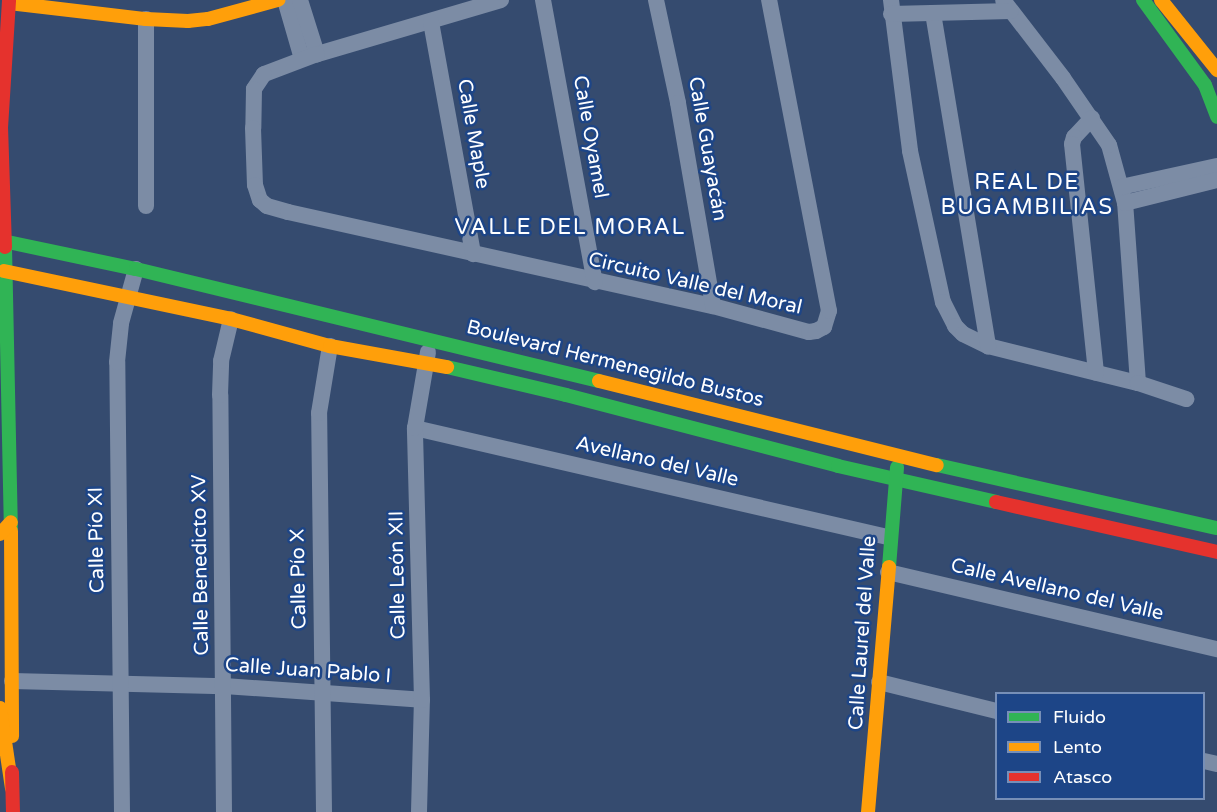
<!DOCTYPE html>
<html>
<head>
<meta charset="utf-8">
<style>
  body { margin:0 }
  #map { position:relative; width:1217px; height:812px; overflow:hidden; background:#354b6f; font-family:"Varela Round",sans-serif }
  div>[style] { position:absolute }
  .street>* { height:16px; margin:-8px; padding:0 8px; transform-origin:8px; border-radius:8px; background:#7c8ca5 }
  .fast>* { height:14px; margin:-7px; padding:0 7px; transform-origin:7px; border-radius:7px; background:#30b455 }
  .slow>* { height:14px; margin:-7px; padding:0 7px; transform-origin:7px; border-radius:7px; background:#ff9f0a }
  .jam>* { height:14px; margin:-7px; padding:0 7px; transform-origin:7px; border-radius:7px; background:#e5322d }
  span { translate:-50% -50%; white-space:nowrap; text-align:center; line-height:1.15; -webkit-text-stroke:5px #1d4587; paint-order:stroke }
  .street-label { font-size:20px; color:#fff }
  .quarter-label { font-size:22px; color:#fff; letter-spacing:1.5px }
  .legend { position:absolute; left:995px; top:692px; width:210px; height:108px; box-sizing:border-box; background:#1d4587; border:2px solid #778fb7; margin:0; padding:8px 10px; list-style:none; font-size:18px; color:#fff }
  .legend li { display:flex; align-items:center; gap:12px; height:30px }
  .legend b { width:30px; border:2px solid #778fb7 }
</style>
</head>
<body>
<div id="map">
  <div class="street">
    <div style="left:285px;top:0;width:61px;rotate:73.9deg"></div>
    <div style="left:300px;top:0;width:57px;rotate:72.5deg"></div>
    <div style="left:501px;top:0;width:192px;rotate:163.6deg"></div>
    <div style="left:317px;top:54px;width:57px;rotate:159.3deg"></div>
    <div style="left:264px;top:74px;width:18px;rotate:124deg"></div>
    <div style="left:254px;top:89px;width:39px;rotate:91deg"></div>
    <div style="left:253px;top:128px;width:57px;rotate:88deg"></div>
    <div style="left:255px;top:185px;width:16px;rotate:72deg"></div>
    <div style="left:260px;top:200px;width:9px;rotate:41deg"></div>
    <div style="left:267px;top:206px;width:22px;rotate:16deg"></div>
    <div style="left:288px;top:212px;width:435px;rotate:12.5deg"></div>
    <div style="left:713px;top:306px;width:99px;rotate:15.2deg"></div>
    <div style="left:809px;top:332px;width:7px;rotate:-8deg"></div>
    <div style="left:816px;top:331px;width:9px;rotate:-27deg"></div>
    <div style="left:824px;top:327px;width:17px;rotate:-73deg"></div>
    <div style="left:829px;top:311px;width:317px;rotate:-100.9deg"></div>
    <div style="left:543px;top:0;width:287px;rotate:79.6deg"></div>
    <div style="left:656px;top:0;width:105px;rotate:77.9deg"></div>
    <div style="left:678px;top:103px;width:206px;rotate:80.2deg"></div>
    <div style="left:891px;top:0;width:152px;rotate:82.8deg"></div>
    <div style="left:910px;top:151px;width:155px;rotate:77.7deg"></div>
    <div style="left:943px;top:302px;width:27px;rotate:63deg"></div>
    <div style="left:955px;top:326px;width:11px;rotate:45deg"></div>
    <div style="left:963px;top:334px;width:28px;rotate:26deg"></div>
    <div style="left:988px;top:346px;width:154px;rotate:13.9deg"></div>
    <div style="left:1138px;top:383px;width:180px;rotate:-94.1deg"></div>
    <div style="left:1125px;top:203px;width:60px;rotate:-105.4deg"></div>
    <div style="left:1109px;top:145px;width:81px;rotate:-124.5deg"></div>
    <div style="left:1063px;top:78px;width:98px;rotate:-127.6deg"></div>
    <div style="left:933px;top:13px;width:338px;rotate:80.6deg"></div>
    <div style="left:891px;top:14px;width:120px;rotate:-1.4deg"></div>
    <div style="left:146px;top:19px;width:187px;rotate:90deg"></div>
    <div style="left:431px;top:22px;width:236px;rotate:79.7deg"></div>
    <div style="left:1092px;top:118px;width:26px;rotate:133deg"></div>
    <div style="left:1074px;top:137px;width:7px;rotate:106deg"></div>
    <div style="left:1072px;top:144px;width:230px;rotate:84deg"></div>
    <div style="left:1121px;top:187px;width:98px;rotate:-12.3deg"></div>
    <div style="left:1125px;top:203px;width:95px;rotate:-14deg"></div>
    <div style="left:1138px;top:383px;width:51px;rotate:18.4deg"></div>
    <div style="left:415px;top:428px;width:486px;rotate:13deg"></div>
    <div style="left:888px;top:572px;width:338px;rotate:13.2deg"></div>
    <div style="left:12px;top:681px;width:212px;rotate:1.4deg"></div>
    <div style="left:224px;top:686px;width:198px;rotate:4deg"></div>
    <div style="left:879px;top:682px;width:121px;rotate:13.9deg"></div>
    <div style="left:1204px;top:761px;width:13px;rotate:13deg"></div>
    <div style="left:122px;top:812px;width:450px;rotate:-90.6deg"></div>
    <div style="left:117px;top:362px;width:39px;rotate:-84deg"></div>
    <div style="left:121px;top:323px;width:56px;rotate:-74.5deg"></div>
    <div style="left:224px;top:812px;width:417px;rotate:-90.5deg"></div>
    <div style="left:220px;top:395px;width:34px;rotate:-88deg"></div>
    <div style="left:221px;top:361px;width:43px;rotate:-76.6deg"></div>
    <div style="left:324px;top:812px;width:399px;rotate:-90.7deg"></div>
    <div style="left:319px;top:413px;width:68px;rotate:-80.7deg"></div>
    <div style="left:419px;top:812px;width:112px;rotate:-88.5deg"></div>
    <div style="left:422px;top:700px;width:272px;rotate:-91.5deg"></div>
    <div style="left:415px;top:428px;width:77px;rotate:-80.3deg"></div>
  </div>
  <div class="fast">
    <div style="left:1143px;top:0;width:105px;rotate:53.9deg"></div>
    <div style="left:1205px;top:85px;width:34px;rotate:69deg"></div>
    <div style="left:3px;top:241px;width:136px;rotate:11.9deg"></div>
    <div style="left:136px;top:269px;width:476px;rotate:13.6deg"></div>
    <div style="left:5px;top:247px;width:284px;rotate:88.8deg"></div>
    <div style="left:447px;top:367px;width:122px;rotate:13.2deg"></div>
    <div style="left:566px;top:395px;width:281px;rotate:14.6deg"></div>
    <div style="left:838px;top:466px;width:162px;rotate:12.8deg"></div>
    <div style="left:937px;top:465px;width:287px;rotate:12.7deg"></div>
    <div style="left:889px;top:567px;width:100px;rotate:-85.4deg"></div>
  </div>
  <div class="slow">
    <div style="left:1161px;top:0;width:90px;rotate:51.3deg"></div>
    <div style="left:9px;top:3px;width:138px;rotate:6.7deg"></div>
    <div style="left:146px;top:19px;width:42px;rotate:2.7deg"></div>
    <div style="left:188px;top:21px;width:20px;rotate:-6deg"></div>
    <div style="left:208px;top:19px;width:73px;rotate:-15.2deg"></div>
    <div style="left:4px;top:271px;width:232px;rotate:11.9deg"></div>
    <div style="left:231px;top:319px;width:103px;rotate:15.3deg"></div>
    <div style="left:330px;top:346px;width:119px;rotate:10.2deg"></div>
    <div style="left:599px;top:381px;width:348px;rotate:14deg"></div>
    <div style="left:11px;top:531px;width:205px;rotate:89.7deg"></div>
    <div style="left:0;top:534px;width:16px;rotate:-47deg"></div>
    <div style="left:0;top:708px;width:81px;rotate:81.5deg"></div>
    <div style="left:868px;top:812px;width:246px;rotate:-85.1deg"></div>
  </div>
  <div class="jam">
    <div style="left:5px;top:247px;width:119px;rotate:-91.9deg"></div>
    <div style="left:1px;top:128px;width:128px;rotate:-86.4deg"></div>
    <div style="left:996px;top:502px;width:227px;rotate:12.7deg"></div>
    <div style="left:12px;top:772px;width:40px;rotate:88.6deg"></div>
  </div>
  <div class="street-label">
    <span style="left:473px;top:134px;rotate:80deg">Calle Maple</span>
    <span style="left:590px;top:137px;rotate:80deg">Calle Oyamel</span>
    <span style="left:707px;top:149px;rotate:80deg">Calle Guayacán</span>
    <span style="left:695px;top:284px;rotate:13deg">Circuito Valle del Moral</span>
    <span style="left:615px;top:364px;rotate:14deg">Boulevard Hermenegildo Bustos</span>
    <span style="left:657px;top:462px;rotate:13deg">Avellano del Valle</span>
    <span style="left:97px;top:540px;rotate:-91deg">Calle Pío XI</span>
    <span style="left:201px;top:565px;rotate:-91deg">Calle Benedicto XV</span>
    <span style="left:398px;top:575px;rotate:-91deg">Calle León XII</span>
    <span style="left:299px;top:579px;rotate:-91deg">Calle Pío X</span>
    <span style="left:1057px;top:590px;rotate:13deg">Calle Avellano del Valle</span>
    <span style="left:863px;top:633px;rotate:-86deg">Calle Laurel del Valle</span>
    <span style="left:308px;top:671px;rotate:4deg">Calle Juan Pablo I</span>
  </div>
  <div class="quarter-label">
    <span style="left:1027px;top:195px">REAL DE<br>BUGAMBILIAS</span>
    <span style="left:570px;top:228px">VALLE DEL MORAL</span>
  </div>
  <ul class="legend">
  <li><b style="height:8px;background:#30b455"></b>Fluido</li>
  <li><b style="height:8px;background:#ff9f0a"></b>Lento</li>
  <li><b style="height:8px;background:#e5322d"></b>Atasco</li>
  </ul>
</div>
</body>
</html>
